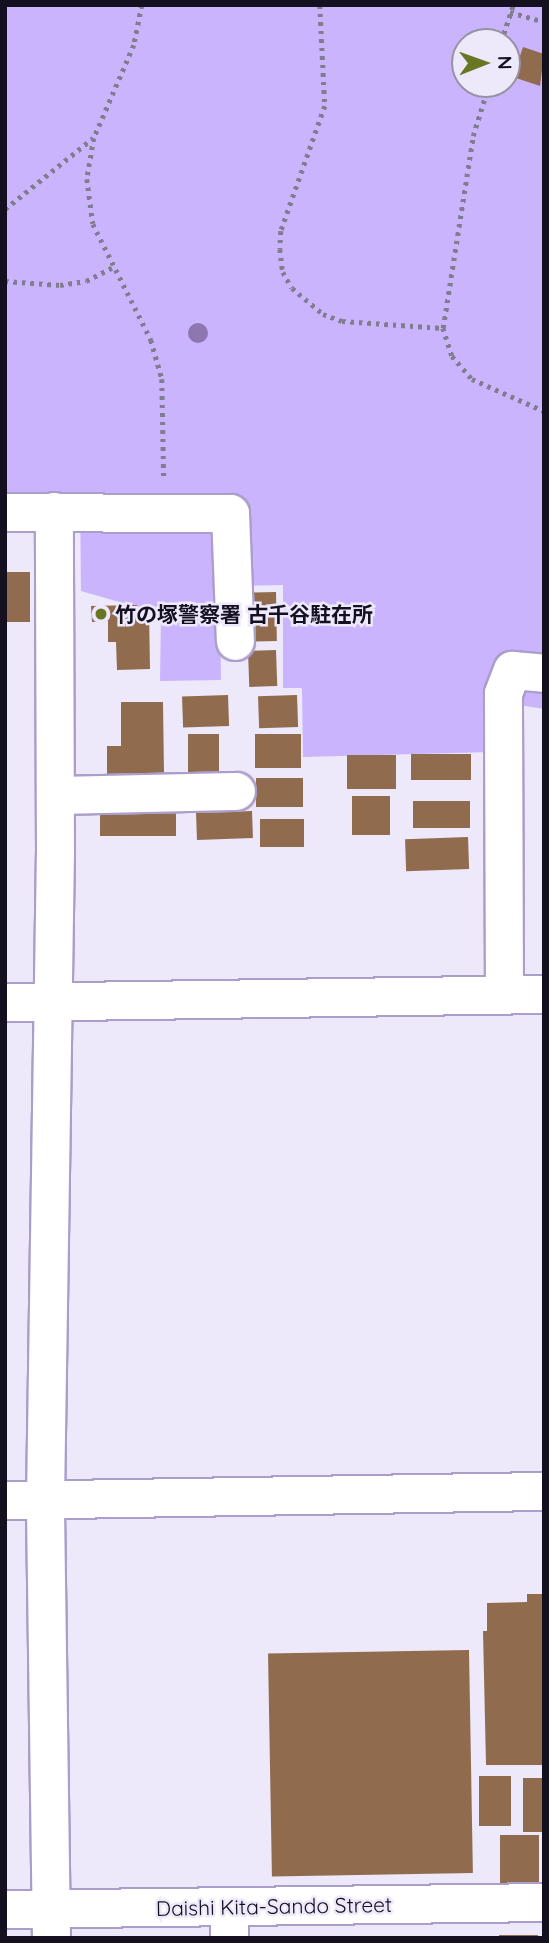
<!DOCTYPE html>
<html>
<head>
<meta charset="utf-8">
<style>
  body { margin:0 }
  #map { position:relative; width:549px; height:1943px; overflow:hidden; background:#ede8fa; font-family:Quicksand,"Noto Sans JP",sans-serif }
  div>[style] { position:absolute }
  .green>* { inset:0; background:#cab4fd }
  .building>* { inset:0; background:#916b4e; transform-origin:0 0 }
  .path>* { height:4.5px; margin-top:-2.25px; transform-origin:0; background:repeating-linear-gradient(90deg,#827d8e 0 3.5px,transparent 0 8.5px) }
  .roads { filter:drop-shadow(2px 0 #ab9eca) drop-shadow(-2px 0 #ab9eca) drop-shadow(0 2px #ab9eca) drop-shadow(0 -2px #ab9eca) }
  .minor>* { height:37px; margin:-18.5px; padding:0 18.5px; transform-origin:18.5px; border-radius:18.5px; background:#fff }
  .trees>* { width:20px; height:20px; margin:-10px; border-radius:50%; background:#8e76b1 }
  .dots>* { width:19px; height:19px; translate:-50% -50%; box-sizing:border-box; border:4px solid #ede8fa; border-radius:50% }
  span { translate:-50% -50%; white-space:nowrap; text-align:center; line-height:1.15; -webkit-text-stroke:5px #ede8fa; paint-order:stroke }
  .poi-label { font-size:21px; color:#151020; font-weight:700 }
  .left { translate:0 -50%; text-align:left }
  .street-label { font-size:21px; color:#151020 }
  .frame { position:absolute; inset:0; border:7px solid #151020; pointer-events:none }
  .north { position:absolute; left:451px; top:28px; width:70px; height:70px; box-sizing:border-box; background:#ede8fa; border:2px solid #9792a3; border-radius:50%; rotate:89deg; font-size:19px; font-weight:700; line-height:28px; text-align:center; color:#151020 }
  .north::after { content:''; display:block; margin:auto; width:24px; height:32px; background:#697623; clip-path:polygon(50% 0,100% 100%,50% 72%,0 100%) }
</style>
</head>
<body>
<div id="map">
  <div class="green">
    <div style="clip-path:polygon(evenodd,5px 5px,544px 5px,544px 709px,493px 701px,491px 752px,303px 757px,302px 688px,283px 688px,283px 585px,220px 586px,221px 680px,160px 681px,161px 614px,81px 591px,80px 497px,5px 494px,5px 5px,465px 42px,507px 42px,507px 84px,465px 84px,465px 42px)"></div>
  </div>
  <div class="building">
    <div style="clip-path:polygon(523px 47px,544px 54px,540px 86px,513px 77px)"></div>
    <div style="left:5px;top:572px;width:25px;height:50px"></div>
    <div style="left:276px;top:592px;width:49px;height:33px;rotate:89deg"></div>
    <div style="clip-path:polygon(137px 605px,137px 609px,149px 609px,150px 669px,117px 670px,116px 642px,108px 642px,108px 621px,92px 622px,91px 606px)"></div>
    <div style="left:276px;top:650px;width:36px;height:28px;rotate:88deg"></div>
    <div style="left:228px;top:695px;width:31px;height:46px;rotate:88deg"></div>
    <div style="left:297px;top:695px;width:32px;height:39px;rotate:88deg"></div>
    <div style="clip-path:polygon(121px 702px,163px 702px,164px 773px,107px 774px,107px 746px,121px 746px)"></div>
    <div style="left:219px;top:734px;width:44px;height:31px;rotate:90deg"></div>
    <div style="left:301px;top:734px;width:34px;height:46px;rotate:90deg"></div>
    <div style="left:411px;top:754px;width:60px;height:26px"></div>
    <div style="left:396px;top:755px;width:34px;height:49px;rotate:90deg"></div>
    <div style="left:256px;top:778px;width:47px;height:29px"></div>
    <div style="left:352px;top:796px;width:38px;height:39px"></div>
    <div style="left:470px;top:801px;width:27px;height:57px;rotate:90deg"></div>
    <div style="left:252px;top:811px;width:27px;height:56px;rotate:88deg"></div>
    <div style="left:176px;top:812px;width:24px;height:76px;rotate:90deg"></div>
    <div style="left:260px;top:819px;width:44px;height:28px"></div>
    <div style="left:468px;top:837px;width:32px;height:63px;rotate:88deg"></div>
    <div style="clip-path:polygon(527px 1594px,544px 1594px,544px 1765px,486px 1765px,483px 1631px,487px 1631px,487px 1603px,527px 1602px)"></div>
    <div style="left:469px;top:1650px;width:223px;height:201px;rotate:89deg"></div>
    <div style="left:479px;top:1776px;width:32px;height:50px"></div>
    <div style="left:523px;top:1778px;width:21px;height:54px"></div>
    <div style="left:500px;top:1835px;width:39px;height:48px"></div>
    <div style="left:499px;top:1935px;width:39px;height:3px"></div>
  </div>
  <div class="path">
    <div style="left:142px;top:5px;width:41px;rotate:101.3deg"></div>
    <div style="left:134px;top:45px;width:101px;rotate:113.3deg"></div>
    <div style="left:94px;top:138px;width:42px;rotate:99.7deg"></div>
    <div style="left:87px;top:179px;width:45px;rotate:82.4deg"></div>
    <div style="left:93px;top:224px;width:130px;rotate:63.4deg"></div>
    <div style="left:151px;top:340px;width:41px;rotate:74.2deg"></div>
    <div style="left:162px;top:379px;width:100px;rotate:88.9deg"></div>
    <div style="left:320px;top:5px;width:101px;rotate:87.2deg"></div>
    <div style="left:325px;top:106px;width:133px;rotate:109.4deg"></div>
    <div style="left:281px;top:231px;width:18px;rotate:93deg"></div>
    <div style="left:280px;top:249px;width:23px;rotate:83deg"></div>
    <div style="left:283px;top:272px;width:18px;rotate:61deg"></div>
    <div style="left:292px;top:288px;width:40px;rotate:40deg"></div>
    <div style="left:323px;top:314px;width:20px;rotate:20deg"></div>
    <div style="left:342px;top:321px;width:101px;rotate:4deg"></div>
    <div style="left:443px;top:328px;width:194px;rotate:-81.1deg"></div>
    <div style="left:473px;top:136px;width:54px;rotate:-72.9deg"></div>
    <div style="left:510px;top:12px;width:35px;rotate:16deg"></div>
    <div style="left:501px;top:42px;width:39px;rotate:-72deg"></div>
    <div style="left:5px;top:209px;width:113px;rotate:-38.9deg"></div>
    <div style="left:5px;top:281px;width:55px;rotate:4.2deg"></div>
    <div style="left:60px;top:285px;width:26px;rotate:-9deg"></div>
    <div style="left:86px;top:281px;width:29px;rotate:-27deg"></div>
    <div style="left:443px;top:328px;width:29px;rotate:72deg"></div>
    <div style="left:452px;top:356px;width:30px;rotate:49deg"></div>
    <div style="left:472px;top:379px;width:79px;rotate:24deg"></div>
  </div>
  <div class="roads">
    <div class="minor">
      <div style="left:5px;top:512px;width:225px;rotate:0.3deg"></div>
      <div style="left:230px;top:513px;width:128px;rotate:87.8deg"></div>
      <div style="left:55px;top:795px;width:181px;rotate:-1.3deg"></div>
      <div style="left:504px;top:994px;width:301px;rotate:-90.2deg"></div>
      <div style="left:503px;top:693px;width:25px;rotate:-69deg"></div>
      <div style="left:512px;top:670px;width:32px;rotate:5deg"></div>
      <div style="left:5px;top:1002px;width:539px;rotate:-0.85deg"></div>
      <div style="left:5px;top:1500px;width:539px;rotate:-0.96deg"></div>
      <div style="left:5px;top:1909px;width:539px;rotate:-0.74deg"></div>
      <div style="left:51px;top:1938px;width:438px;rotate:-90.8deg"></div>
      <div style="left:45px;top:1500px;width:650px;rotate:-89.12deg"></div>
      <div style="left:55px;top:850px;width:339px;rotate:-90.2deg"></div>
      <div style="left:229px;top:1938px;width:32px;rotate:-90deg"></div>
    </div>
  </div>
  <div class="trees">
    <div style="left:198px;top:333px"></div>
  </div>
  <div class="dots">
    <div style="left:101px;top:614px;background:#697623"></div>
  </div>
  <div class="poi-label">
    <span class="left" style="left:115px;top:614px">竹の塚警察署 古千谷駐在所</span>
  </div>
  <div class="street-label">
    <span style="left:274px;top:1906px;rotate:-1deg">Daishi Kita-Sando Street</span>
  </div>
  <div class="frame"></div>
  <div class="north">N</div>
</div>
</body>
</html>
